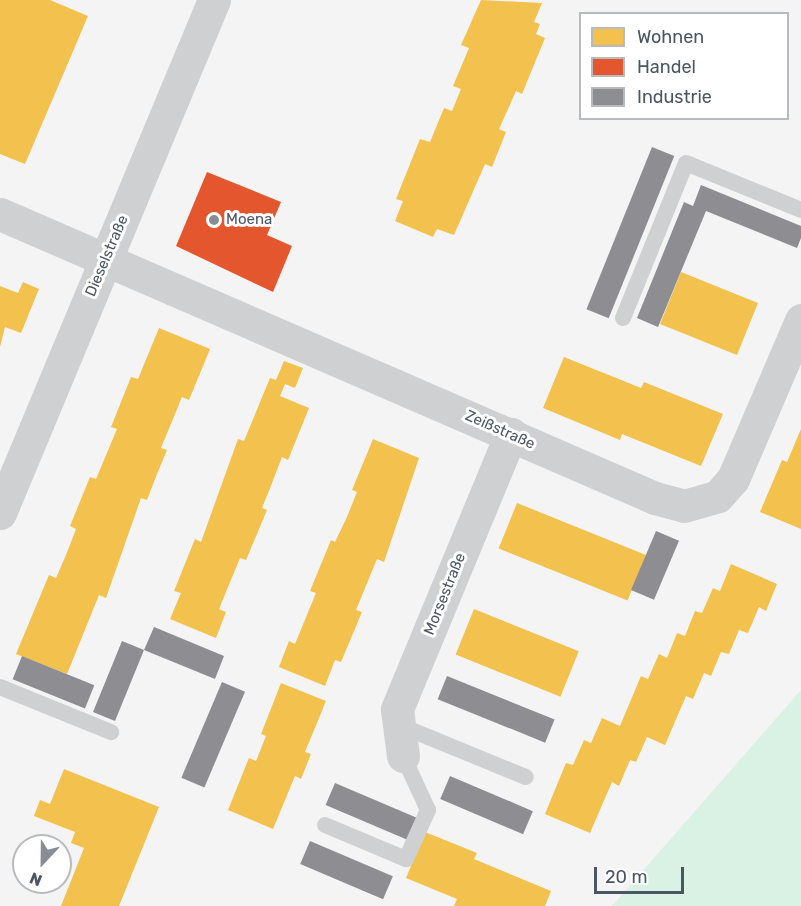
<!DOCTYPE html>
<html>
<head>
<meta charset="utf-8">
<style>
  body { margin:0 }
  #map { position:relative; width:801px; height:906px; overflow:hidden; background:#f4f4f4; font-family:Rubik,sans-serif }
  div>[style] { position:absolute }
  .green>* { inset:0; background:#d9f2e3 }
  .homes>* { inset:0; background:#f2c14e; transform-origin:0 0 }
  .shops>* { inset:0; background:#e4572e }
  .industry>* { inset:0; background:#8d8d92; transform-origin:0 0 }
  .service>* { height:16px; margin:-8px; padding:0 8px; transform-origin:8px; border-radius:8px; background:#ced0d2 }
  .minor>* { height:33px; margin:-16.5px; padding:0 16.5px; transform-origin:16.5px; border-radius:16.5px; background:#ced0d2 }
  .tertiary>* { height:33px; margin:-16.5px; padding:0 16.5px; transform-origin:16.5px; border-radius:16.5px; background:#ced0d2 }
  .dots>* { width:16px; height:16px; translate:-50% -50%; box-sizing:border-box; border:3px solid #fff; border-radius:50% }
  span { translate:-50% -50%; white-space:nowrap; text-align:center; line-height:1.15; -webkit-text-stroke:6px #fff; paint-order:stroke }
  .poi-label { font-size:15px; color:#4a5661 }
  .left { translate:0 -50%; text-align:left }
  .street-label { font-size:15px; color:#4a5661 }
  .legend { position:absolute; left:579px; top:12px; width:210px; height:108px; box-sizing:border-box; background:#fff; border:2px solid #b7bbc0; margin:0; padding:8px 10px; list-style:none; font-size:18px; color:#4a5661 }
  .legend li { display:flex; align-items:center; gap:12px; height:30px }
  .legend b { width:30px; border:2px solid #b7bbc0 }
  .north { position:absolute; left:12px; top:834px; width:60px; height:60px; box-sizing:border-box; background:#fff; border:2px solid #b7bbc0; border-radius:50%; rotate:202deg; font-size:16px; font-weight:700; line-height:24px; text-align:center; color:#4a5661 }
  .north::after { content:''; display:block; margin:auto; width:21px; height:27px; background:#868d94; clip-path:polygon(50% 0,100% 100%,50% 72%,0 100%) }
  .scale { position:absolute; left:594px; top:867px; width:90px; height:27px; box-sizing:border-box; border:3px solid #4a5661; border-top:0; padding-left:8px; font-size:18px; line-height:21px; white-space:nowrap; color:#4a5661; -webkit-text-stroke:4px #fff; paint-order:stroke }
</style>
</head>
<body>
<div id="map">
  <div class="green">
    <div style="clip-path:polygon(801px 690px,801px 906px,612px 906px)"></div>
  </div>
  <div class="homes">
    <div style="clip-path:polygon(0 0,50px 0,88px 16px,25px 164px,0 154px)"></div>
    <div style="clip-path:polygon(481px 0,542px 3px,534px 22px,540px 24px,536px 34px,545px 38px,522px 94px,516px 91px,499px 129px,506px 132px,492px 167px,485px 164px,454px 235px,437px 229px,433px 237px,395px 221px,403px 201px,396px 199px,420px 139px,430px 142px,444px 108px,452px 111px,461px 89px,453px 86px,469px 48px,461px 45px)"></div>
    <div style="left:681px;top:272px;width:83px;height:56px;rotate:22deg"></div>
    <div style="clip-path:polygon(23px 282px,39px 289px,21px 333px,5px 327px,0 347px,0 286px,18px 293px)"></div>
    <div style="clip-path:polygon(159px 328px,210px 349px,189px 400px,182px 397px,161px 448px,167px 450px,157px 474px,147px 500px,141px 498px,106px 598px,99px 595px,67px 674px,16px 654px,49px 575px,56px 578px,66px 555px,76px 529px,70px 526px,90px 477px,96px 479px,117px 429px,111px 427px,131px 377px,138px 379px)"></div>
    <div style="clip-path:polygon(564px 357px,641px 388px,644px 382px,723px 414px,701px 466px,622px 434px,620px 440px,543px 408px)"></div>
    <div style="clip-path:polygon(284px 361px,303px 368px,295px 388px,285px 384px,280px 396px,309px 408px,288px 460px,282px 457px,272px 483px,262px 508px,267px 510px,246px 560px,240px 558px,219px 609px,226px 612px,216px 638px,170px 619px,181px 593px,174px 591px,195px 539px,201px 542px,238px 439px,244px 441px,270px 378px,276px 380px)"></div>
    <div style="clip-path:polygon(801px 429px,801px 529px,760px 512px,782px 460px,787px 462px)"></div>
    <div style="clip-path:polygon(373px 439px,419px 458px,384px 562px,377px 559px,356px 610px,362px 612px,341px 662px,335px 660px,325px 686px,279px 667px,289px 641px,295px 644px,316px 593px,310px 591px,331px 540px,335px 542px,347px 517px,357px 492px,352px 490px)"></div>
    <div style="left:517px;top:503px;width:139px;height:49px;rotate:22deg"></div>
    <div style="clip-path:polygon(731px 564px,777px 584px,766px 611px,759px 607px,748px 633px,739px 630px,729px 654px,721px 652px,711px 676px,704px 673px,693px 699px,686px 696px,665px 745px,647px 737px,636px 762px,630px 760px,619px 786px,612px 782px,590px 833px,545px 814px,566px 763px,573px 765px,584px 740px,591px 743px,602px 718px,620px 726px,641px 676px,648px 679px,659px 654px,667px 658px,677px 633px,685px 636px,695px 611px,702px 613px,713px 588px,720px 591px)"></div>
    <div style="left:474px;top:609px;width:113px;height:49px;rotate:22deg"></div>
    <div style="clip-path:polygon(281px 683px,326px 701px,305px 752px,311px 754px,301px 779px,295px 776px,273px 829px,228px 810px,249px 758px,256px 761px,266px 736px,261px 734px)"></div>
    <div style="clip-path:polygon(64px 769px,159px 807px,119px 906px,61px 906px,84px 848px,71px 843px,75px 832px,34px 816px,40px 800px,50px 804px)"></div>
    <div style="clip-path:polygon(425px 832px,477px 853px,474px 859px,551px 891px,545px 906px,454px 906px,457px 899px,406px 878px)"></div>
  </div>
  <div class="shops">
    <div style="clip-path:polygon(207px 172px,281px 202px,267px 235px,292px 246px,273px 292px,176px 246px)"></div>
  </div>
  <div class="industry">
    <div style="left:652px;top:147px;width:24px;height:175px;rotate:22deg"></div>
    <div style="clip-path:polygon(701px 185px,801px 226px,801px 238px,797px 248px,706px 211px,658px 327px,637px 318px,684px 202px,693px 206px)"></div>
    <div style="left:656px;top:531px;width:25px;height:64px;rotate:23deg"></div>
    <div style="clip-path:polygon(154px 627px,224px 656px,215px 679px,144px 650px,115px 721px,93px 712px,122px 641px,144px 650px)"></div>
    <div style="left:22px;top:656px;width:78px;height:25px;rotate:22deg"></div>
    <div style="left:447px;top:676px;width:116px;height:25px;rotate:22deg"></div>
    <div style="left:222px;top:682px;width:25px;height:104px;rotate:23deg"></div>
    <div style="left:450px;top:776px;width:90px;height:25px;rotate:23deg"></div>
    <div style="left:335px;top:783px;width:90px;height:24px;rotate:23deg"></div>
    <div style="left:310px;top:841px;width:90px;height:25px;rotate:23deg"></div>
  </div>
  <div class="service">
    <div style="left:623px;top:318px;width:167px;rotate:-67.9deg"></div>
    <div style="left:686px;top:163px;width:124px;rotate:22.2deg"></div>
    <div style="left:0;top:687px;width:120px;rotate:22.1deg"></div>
    <div style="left:399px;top:725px;width:137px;rotate:22.3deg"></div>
    <div style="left:325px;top:825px;width:88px;rotate:22.8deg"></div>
    <div style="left:406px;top:859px;width:54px;rotate:-65.8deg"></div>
    <div style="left:428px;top:810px;width:60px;rotate:-114.8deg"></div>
  </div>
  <div class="minor">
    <div style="left:0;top:214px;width:714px;rotate:23.44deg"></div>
    <div style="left:655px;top:498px;width:30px;rotate:15deg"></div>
    <div style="left:684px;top:506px;width:35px;rotate:-16deg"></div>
    <div style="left:718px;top:496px;width:23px;rotate:-49deg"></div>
    <div style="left:733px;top:479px;width:173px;rotate:-66.8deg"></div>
    <div style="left:403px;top:756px;width:47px;rotate:-97.3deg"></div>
    <div style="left:397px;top:709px;width:298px;rotate:-67.5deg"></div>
  </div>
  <div class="tertiary">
    <div style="left:0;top:513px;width:556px;rotate:-67.36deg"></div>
  </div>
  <div class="dots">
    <div style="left:214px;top:220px;background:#868d94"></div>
  </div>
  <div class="poi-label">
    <span class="left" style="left:226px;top:220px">Moena</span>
  </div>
  <div class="street-label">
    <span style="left:107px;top:256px;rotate:-67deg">Dieselstraße</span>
    <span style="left:500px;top:430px;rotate:24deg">Zeißstraße</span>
    <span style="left:445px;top:594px;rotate:-68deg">Morsestraße</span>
  </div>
  <ul class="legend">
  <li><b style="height:16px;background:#f2c14e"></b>Wohnen</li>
  <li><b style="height:16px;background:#e4572e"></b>Handel</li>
  <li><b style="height:16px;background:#8d8d92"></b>Industrie</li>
  </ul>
  <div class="north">N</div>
  <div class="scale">20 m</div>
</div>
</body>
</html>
